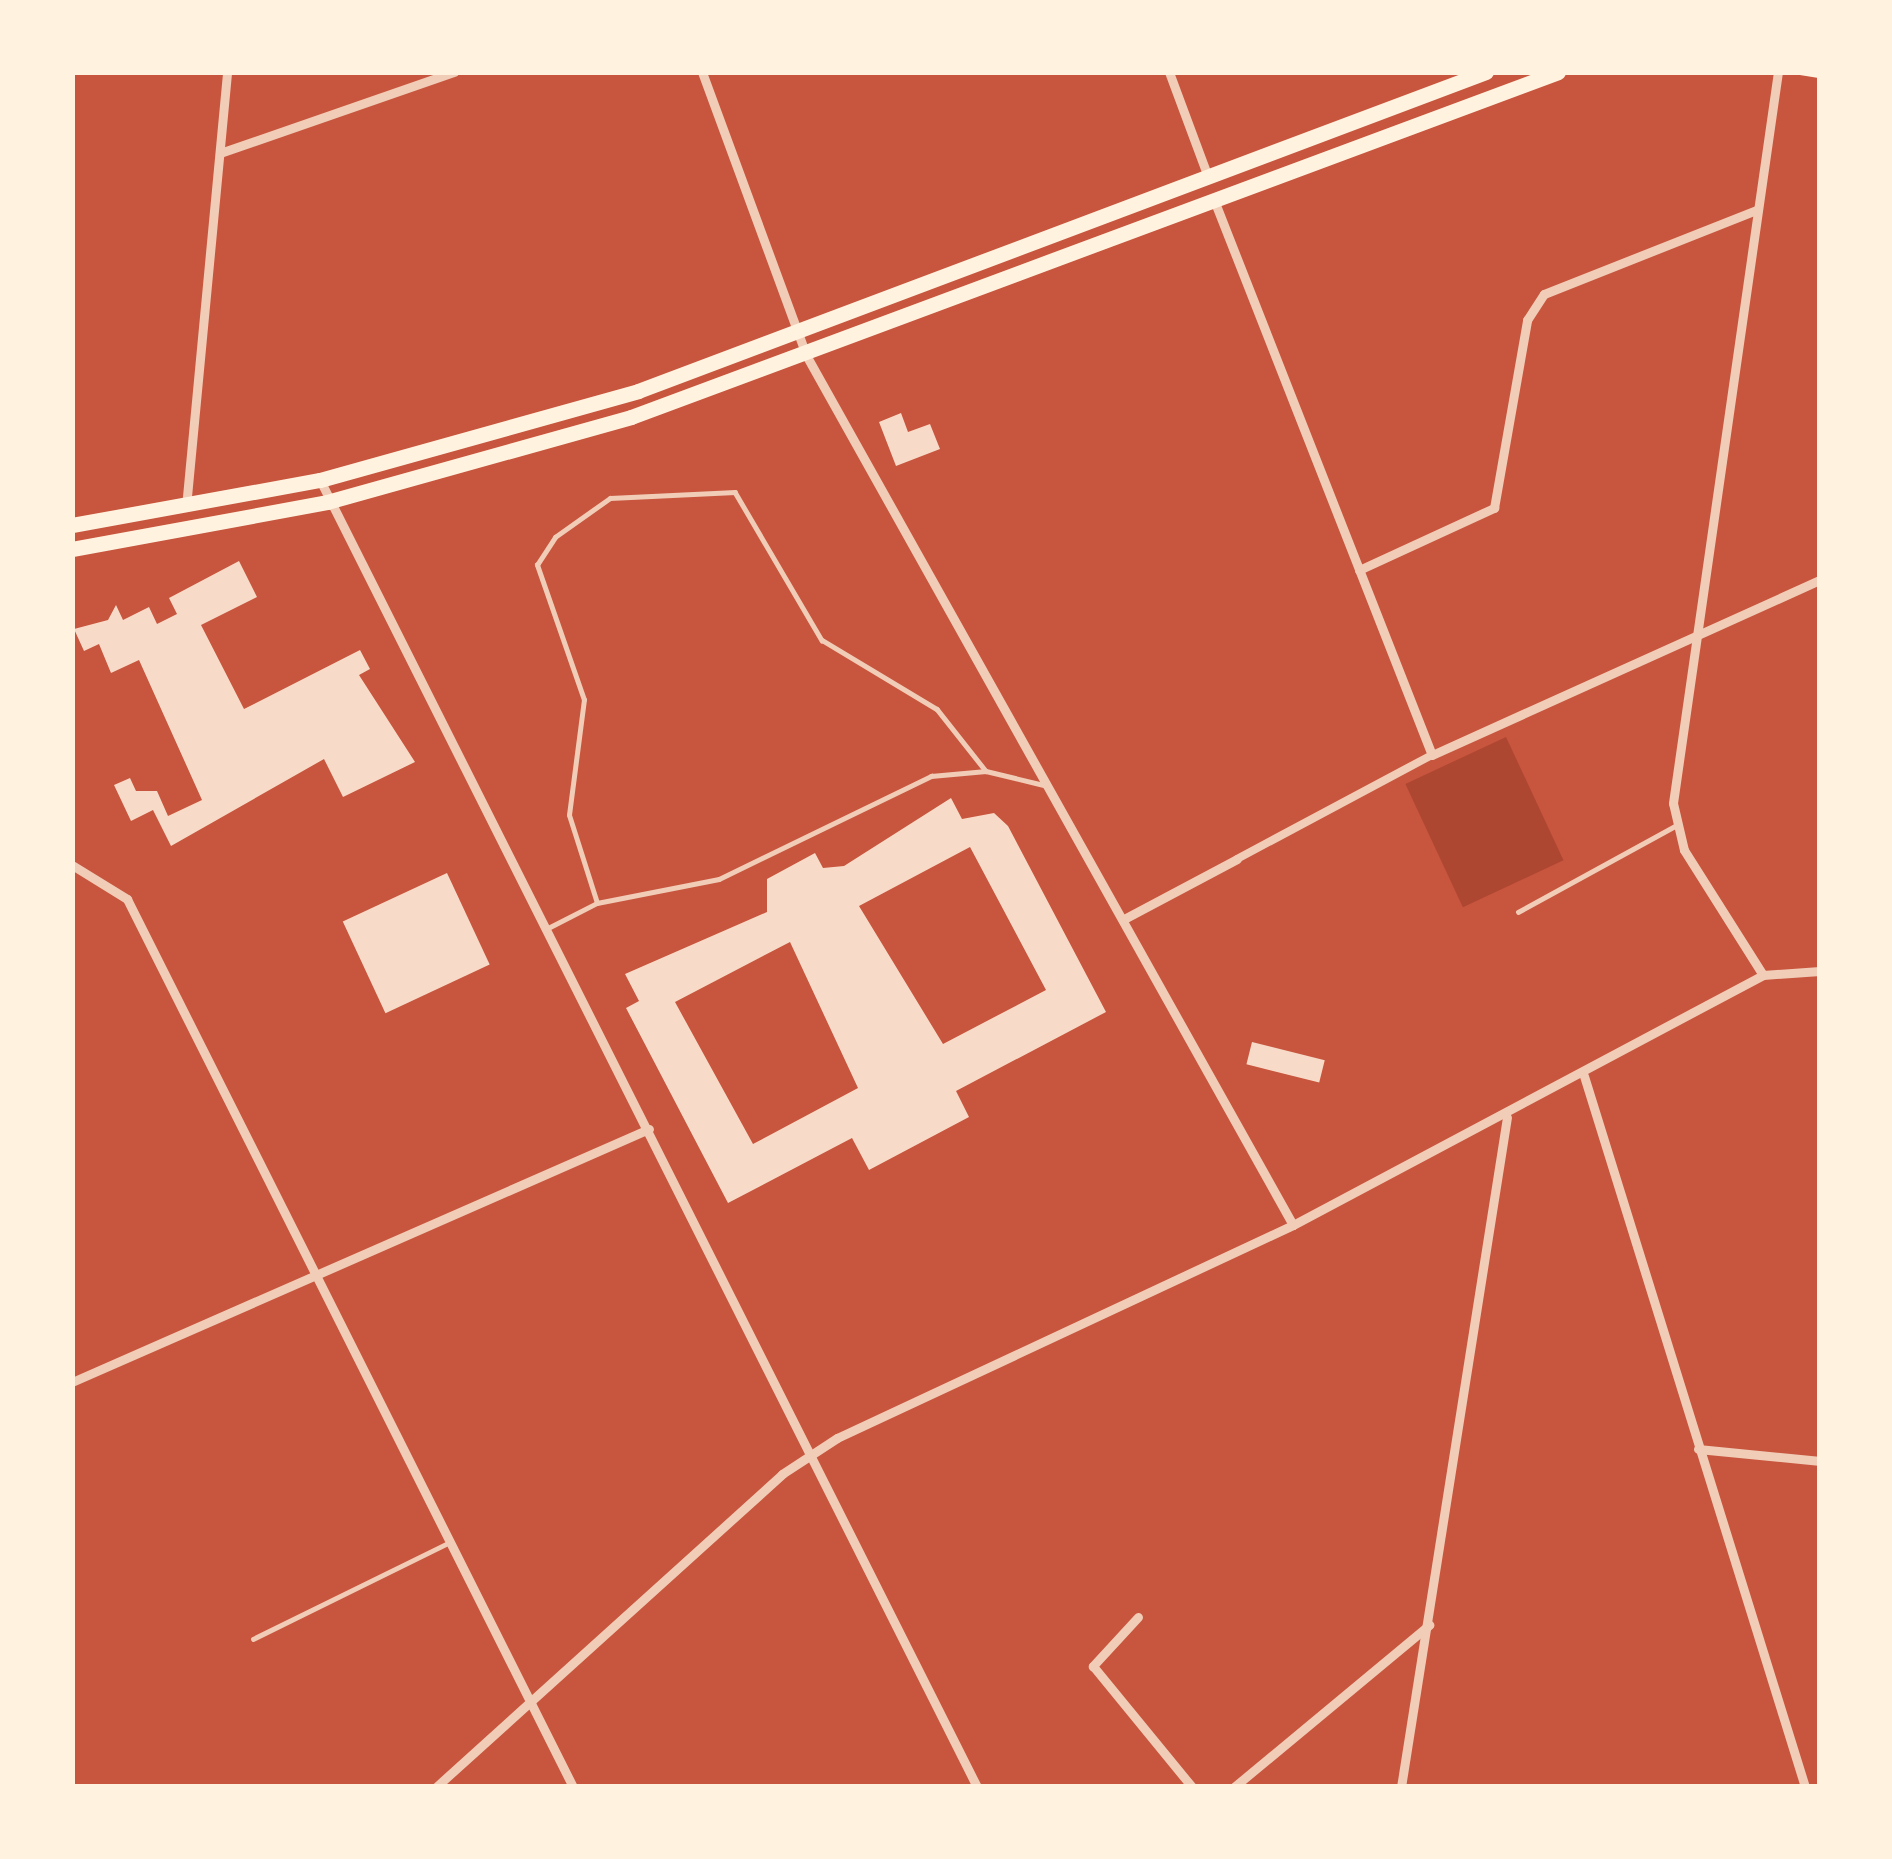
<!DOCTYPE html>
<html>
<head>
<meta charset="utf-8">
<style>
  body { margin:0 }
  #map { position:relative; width:1892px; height:1859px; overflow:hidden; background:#c8553d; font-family:Montserrat,sans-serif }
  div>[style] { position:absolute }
  .green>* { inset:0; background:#ae4732; transform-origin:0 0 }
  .building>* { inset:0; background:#f7dbc8; transform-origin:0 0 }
  .path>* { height:4.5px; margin:-2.25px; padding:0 2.25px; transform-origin:2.25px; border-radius:2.25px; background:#fff3e0 }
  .service>* { height:4.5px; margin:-2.25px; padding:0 2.25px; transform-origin:2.25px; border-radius:2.25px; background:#f1ccb7 }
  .pedestrian>* { height:8px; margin:-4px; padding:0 4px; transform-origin:4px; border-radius:4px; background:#f1ccb7 }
  .minor>* { height:9px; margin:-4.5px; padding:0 4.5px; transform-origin:4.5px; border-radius:4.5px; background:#f1ccb7 }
  .primary>* { height:15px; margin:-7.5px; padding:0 7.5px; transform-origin:7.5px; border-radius:7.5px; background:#fff3e0 }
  span { translate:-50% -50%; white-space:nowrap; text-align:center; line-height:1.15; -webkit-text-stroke:10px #fff3e0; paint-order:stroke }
  .frame { position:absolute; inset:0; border:75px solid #fff3e0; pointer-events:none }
</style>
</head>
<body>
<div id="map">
  <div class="green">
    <div style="left:1506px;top:737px;width:136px;height:111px;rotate:65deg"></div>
  </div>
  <div class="building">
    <div style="clip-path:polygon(901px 413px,908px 432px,930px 424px,940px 449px,896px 466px,879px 422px)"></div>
    <div style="clip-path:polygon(239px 561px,257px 597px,201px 625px,244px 709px,360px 650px,370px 669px,359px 675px,415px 762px,343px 797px,324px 759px,171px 846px,153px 810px,131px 821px,114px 785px,130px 778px,136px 791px,157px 791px,168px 816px,202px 800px,139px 660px,111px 673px,99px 644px,84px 651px,74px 629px,108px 620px,116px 605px,123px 620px,149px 607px,157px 624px,177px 614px,169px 598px)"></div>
    <div style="clip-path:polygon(evenodd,951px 798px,962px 819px,994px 813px,1008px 826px,1106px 1012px,956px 1091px,969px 1117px,869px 1170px,852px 1138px,728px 1203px,626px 1008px,639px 1001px,625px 974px,767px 912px,767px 879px,815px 853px,823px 868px,844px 866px,951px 798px,970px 847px,1046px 990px,943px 1044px,859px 906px,970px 847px,951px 798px,790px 942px,858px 1088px,753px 1144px,675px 1002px,790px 942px)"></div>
    <div style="left:447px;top:873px;width:101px;height:115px;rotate:65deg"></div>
    <div style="left:1252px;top:1042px;width:75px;height:23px;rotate:14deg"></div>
  </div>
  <div class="path">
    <div style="left:1800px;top:72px;width:20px;rotate:9deg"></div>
  </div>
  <div class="service">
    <div style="left:597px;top:903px;width:92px;rotate:-107.7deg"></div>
    <div style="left:569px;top:815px;width:116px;rotate:-82.6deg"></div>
    <div style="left:584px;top:700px;width:143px;rotate:-109.2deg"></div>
    <div style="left:537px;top:565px;width:33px;rotate:-57deg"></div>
    <div style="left:555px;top:537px;width:67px;rotate:-35.3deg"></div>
    <div style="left:610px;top:498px;width:125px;rotate:-2.7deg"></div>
    <div style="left:735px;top:492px;width:172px;rotate:59.6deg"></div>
    <div style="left:822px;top:640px;width:134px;rotate:31deg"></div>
    <div style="left:937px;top:709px;width:79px;rotate:51.7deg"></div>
    <div style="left:1518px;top:912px;width:179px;rotate:-28.7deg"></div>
    <div style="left:550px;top:927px;width:53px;rotate:-27.1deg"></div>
    <div style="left:597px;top:903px;width:124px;rotate:-11.1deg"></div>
    <div style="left:719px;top:879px;width:236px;rotate:-25.9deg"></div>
    <div style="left:931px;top:776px;width:55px;rotate:-5.2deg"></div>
    <div style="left:986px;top:771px;width:60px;rotate:13.6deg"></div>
    <div style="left:253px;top:1639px;width:220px;rotate:-26.2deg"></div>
  </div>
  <div class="pedestrian">
    <div style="left:1237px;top:859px;width:221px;rotate:-28.1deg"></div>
  </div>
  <div class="minor">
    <div style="left:702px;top:72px;width:302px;rotate:69.8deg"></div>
    <div style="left:806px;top:355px;width:997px;rotate:60.76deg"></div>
    <div style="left:1169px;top:72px;width:112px;rotate:69.6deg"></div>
    <div style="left:220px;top:153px;width:248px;rotate:-19.1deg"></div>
    <div style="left:1214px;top:200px;width:596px;rotate:68.56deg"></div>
    <div style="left:1432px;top:755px;width:426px;rotate:-24.3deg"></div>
    <div style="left:320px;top:480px;width:1463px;rotate:63.31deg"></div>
    <div style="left:186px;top:507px;width:437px;rotate:-84.6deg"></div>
    <div style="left:1359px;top:570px;width:149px;rotate:-24.7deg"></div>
    <div style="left:1494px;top:508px;width:191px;rotate:-80deg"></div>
    <div style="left:1527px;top:320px;width:31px;rotate:-57deg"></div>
    <div style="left:1544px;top:294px;width:228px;rotate:-21.6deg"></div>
    <div style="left:72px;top:865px;width:65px;rotate:31.7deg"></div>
    <div style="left:127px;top:899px;width:994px;rotate:63.33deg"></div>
    <div style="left:1124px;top:919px;width:128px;rotate:-28deg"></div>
    <div style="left:1763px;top:975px;width:148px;rotate:-122.3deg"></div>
    <div style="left:1684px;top:850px;width:48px;rotate:-103.2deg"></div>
    <div style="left:1673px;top:803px;width:739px;rotate:-81.83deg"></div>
    <div style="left:1584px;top:1076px;width:745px;rotate:72.73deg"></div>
    <div style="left:72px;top:1382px;width:630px;rotate:-23.68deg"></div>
    <div style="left:1698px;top:1449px;width:123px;rotate:5.6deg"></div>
    <div style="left:1138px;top:1617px;width:67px;rotate:132.6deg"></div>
    <div style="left:1093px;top:1666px;width:156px;rotate:50.7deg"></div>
    <div style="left:436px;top:1787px;width:467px;rotate:-42.1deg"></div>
    <div style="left:782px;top:1474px;width:66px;rotate:-33.2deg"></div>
    <div style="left:837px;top:1438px;width:503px;rotate:-25.04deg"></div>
    <div style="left:1293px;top:1225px;width:532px;rotate:-28.01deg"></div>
    <div style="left:1763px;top:975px;width:57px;rotate:-4deg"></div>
    <div style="left:1234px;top:1787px;width:254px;rotate:-39.7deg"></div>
    <div style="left:1401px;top:1787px;width:678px;rotate:-81.01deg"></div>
  </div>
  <div class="primary">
    <div style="left:72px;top:525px;width:252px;rotate:-10.3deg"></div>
    <div style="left:320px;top:480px;width:330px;rotate:-15.6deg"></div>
    <div style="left:638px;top:391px;width:906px;rotate:-20.62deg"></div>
    <div style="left:72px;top:549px;width:259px;rotate:-10.4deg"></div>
    <div style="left:327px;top:502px;width:316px;rotate:-15.6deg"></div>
    <div style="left:631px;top:417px;width:989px;rotate:-20.41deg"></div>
  </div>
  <div class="frame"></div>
</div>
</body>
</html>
